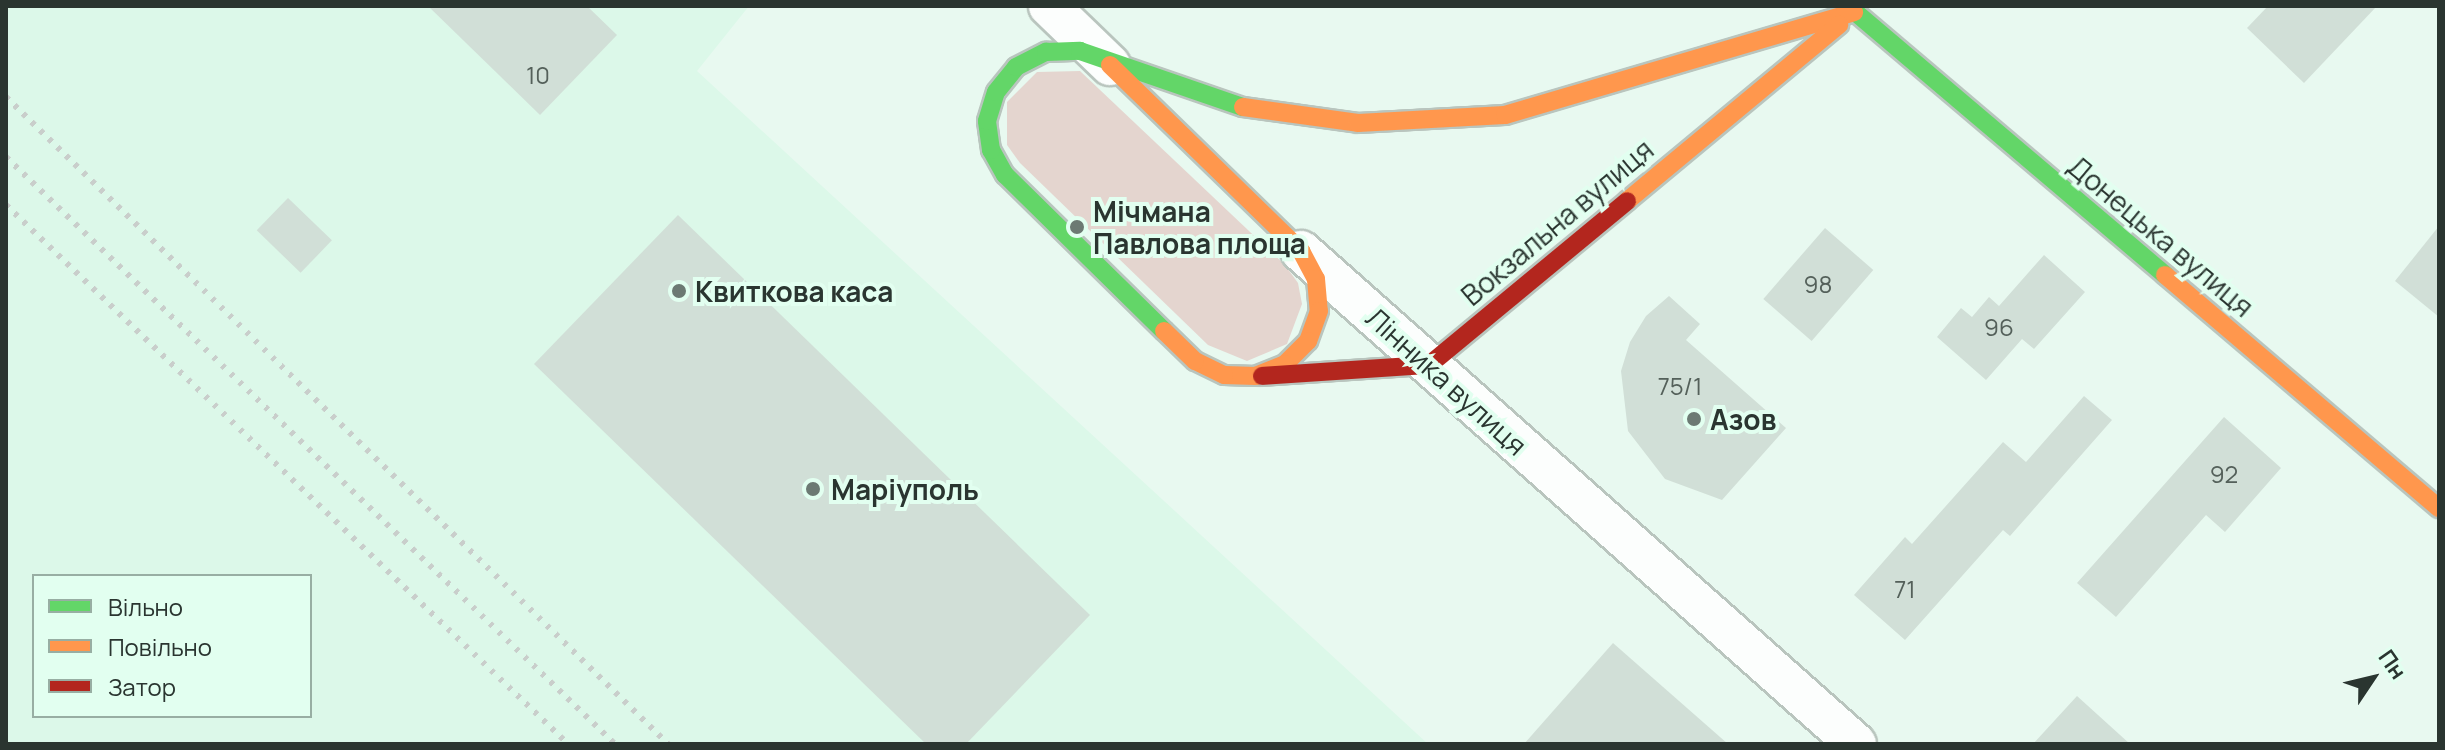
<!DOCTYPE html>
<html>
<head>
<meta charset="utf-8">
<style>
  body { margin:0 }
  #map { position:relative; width:2445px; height:750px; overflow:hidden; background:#e8f9f0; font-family:Manrope,sans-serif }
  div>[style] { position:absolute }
  .built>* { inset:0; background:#dcf8e9 }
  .green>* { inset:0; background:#e4d5cf }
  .building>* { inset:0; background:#d1dfd7; transform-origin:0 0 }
  .roads { filter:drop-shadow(2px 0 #b9c5be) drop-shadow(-2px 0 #b9c5be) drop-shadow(0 2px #b9c5be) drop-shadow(0 -2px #b9c5be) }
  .street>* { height:40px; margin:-20px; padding:0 20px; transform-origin:20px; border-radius:20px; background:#fcfefd }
  .fast>* { height:18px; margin:-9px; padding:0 9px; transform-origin:9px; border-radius:9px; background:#63d668 }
  .slow>* { height:18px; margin:-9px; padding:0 9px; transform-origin:9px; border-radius:9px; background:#ff974d }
  .jam>* { height:18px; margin:-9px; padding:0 9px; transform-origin:9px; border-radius:9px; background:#b3261e }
  .rail>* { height:6px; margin-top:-3px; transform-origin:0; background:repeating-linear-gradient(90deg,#c9cecb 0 4px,transparent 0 12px) }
  .dots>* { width:22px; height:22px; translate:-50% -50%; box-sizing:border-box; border:4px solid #e2fff0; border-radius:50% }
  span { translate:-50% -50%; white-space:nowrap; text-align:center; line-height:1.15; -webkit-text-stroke:8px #e2fff0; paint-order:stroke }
  .number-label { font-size:24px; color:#54605a }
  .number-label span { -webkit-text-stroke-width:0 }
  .poi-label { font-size:28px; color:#2a3530; font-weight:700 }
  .left { translate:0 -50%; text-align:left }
  .street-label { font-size:28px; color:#2a3530 }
  .frame { position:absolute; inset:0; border:8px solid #2a3530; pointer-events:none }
  .legend { position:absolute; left:32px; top:574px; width:280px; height:144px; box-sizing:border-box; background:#e2fff0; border:2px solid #98aea3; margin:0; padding:10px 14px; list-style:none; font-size:24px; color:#2a3530 }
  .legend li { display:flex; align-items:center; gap:16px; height:40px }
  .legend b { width:40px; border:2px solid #98aea3 }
  .north { position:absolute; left:2333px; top:638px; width:80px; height:80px; -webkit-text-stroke:6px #e2fff0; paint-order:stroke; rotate:55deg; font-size:22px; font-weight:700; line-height:32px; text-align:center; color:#2a3530 }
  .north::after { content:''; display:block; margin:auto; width:28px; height:36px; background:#2a3530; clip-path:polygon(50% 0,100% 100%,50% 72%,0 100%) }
</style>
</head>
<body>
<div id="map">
  <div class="built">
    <div style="clip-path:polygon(evenodd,6px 6px,749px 6px,697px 71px,1428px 744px,6px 744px,6px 6px,34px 576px,310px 576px,310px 716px,34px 716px,34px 576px)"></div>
  </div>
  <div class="green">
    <div style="clip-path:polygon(1080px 71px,1285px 265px,1298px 283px,1302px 304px,1287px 344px,1247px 361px,1208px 345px,1020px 163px,1007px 145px,1007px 102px,1037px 72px)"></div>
  </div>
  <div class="building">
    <div style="clip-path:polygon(428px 6px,587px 6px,617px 35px,540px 115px)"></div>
    <div style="clip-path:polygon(2268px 6px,2377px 6px,2304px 83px,2247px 28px)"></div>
    <div style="left:288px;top:198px;width:61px;height:45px;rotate:44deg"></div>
    <div style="clip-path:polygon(678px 215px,1090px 615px,966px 744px,926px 744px,534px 364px)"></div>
    <div style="clip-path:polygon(2439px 226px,2439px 317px,2395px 281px)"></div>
    <div style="left:1825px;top:228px;width:64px;height:94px;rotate:41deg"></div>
    <div style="clip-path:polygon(2044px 255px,2085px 292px,2034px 349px,2022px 339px,1986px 380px,1937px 337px,1961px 308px,1972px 317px,1989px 297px,1999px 306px)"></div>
    <div style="clip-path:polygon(1669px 296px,1700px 324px,1686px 340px,1786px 428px,1722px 500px,1665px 479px,1628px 431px,1621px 371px,1630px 342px,1646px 316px)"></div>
    <div style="clip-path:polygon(2084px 396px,2112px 420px,2010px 536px,2003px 530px,1905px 640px,1854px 595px,1905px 537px,1912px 544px,2003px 442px,2026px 462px)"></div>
    <div style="clip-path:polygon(2224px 417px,2281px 468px,2225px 532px,2206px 515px,2116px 617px,2077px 583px)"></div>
    <div style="clip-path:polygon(1613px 643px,1728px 744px,1524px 744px)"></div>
    <div style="clip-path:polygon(2077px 696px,2130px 744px,2033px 744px)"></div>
  </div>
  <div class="roads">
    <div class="street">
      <div style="left:1049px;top:6px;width:85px;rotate:44deg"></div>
      <div style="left:1301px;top:251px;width:742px;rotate:41.61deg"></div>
    </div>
    <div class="fast">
      <div style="left:1848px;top:6px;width:416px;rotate:40.3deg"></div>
      <div style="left:1164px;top:331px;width:223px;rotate:-135.5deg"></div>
      <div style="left:1005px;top:175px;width:29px;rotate:-119deg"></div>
      <div style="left:991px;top:150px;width:29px;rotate:-98deg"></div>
      <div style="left:987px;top:121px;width:30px;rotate:-73deg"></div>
      <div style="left:996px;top:92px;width:32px;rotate:-51deg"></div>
      <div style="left:1016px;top:67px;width:34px;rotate:-27deg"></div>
      <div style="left:1046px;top:52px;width:34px;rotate:-2deg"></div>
      <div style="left:1080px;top:51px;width:172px;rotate:19deg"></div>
    </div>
    <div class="slow">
      <div style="left:1110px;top:65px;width:267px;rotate:44.2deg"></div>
      <div style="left:1301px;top:251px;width:32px;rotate:62deg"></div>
      <div style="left:1316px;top:279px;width:32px;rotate:85deg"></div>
      <div style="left:1319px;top:311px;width:32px;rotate:110deg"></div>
      <div style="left:1308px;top:341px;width:33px;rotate:135deg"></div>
      <div style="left:1285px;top:364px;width:31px;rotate:158deg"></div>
      <div style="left:1256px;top:376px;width:32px;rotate:-178deg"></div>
      <div style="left:1224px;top:375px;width:32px;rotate:-154deg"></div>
      <div style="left:1195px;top:361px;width:43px;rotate:-135.9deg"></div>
      <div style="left:1243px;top:107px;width:116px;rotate:7.9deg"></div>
      <div style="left:1358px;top:123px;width:147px;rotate:-3.1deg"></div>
      <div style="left:1505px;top:115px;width:364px;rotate:-16.4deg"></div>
      <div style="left:1627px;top:201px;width:276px;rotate:-39.7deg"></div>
      <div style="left:2165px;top:275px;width:360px;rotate:40.4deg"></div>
    </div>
    <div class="jam">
      <div style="left:1262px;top:376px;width:167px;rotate:-3.8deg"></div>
      <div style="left:1429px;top:365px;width:257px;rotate:-39.6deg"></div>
    </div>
  </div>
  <div class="rail">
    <div style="left:6px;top:97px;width:926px;rotate:44.34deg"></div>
    <div style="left:6px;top:157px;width:846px;rotate:43.95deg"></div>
    <div style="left:6px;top:205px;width:779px;rotate:43.8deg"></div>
  </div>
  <div class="dots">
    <div style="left:1077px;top:227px;background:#6c7a73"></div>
    <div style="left:679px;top:291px;background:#6c7a73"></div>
    <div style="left:1694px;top:419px;background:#6c7a73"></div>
    <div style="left:813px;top:489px;background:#6c7a73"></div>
  </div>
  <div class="number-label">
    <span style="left:538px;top:75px">10</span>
    <span style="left:1818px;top:284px">98</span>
    <span style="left:1999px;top:327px">96</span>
    <span style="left:1680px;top:386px">75/1</span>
    <span style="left:2224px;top:474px">92</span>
    <span style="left:1905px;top:589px">71</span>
  </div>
  <div class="poi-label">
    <span class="left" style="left:1093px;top:227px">Мічмана<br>Павлова площа</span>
    <span class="left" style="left:695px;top:291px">Квиткова каса</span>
    <span class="left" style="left:1710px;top:419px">Азов</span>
    <span class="left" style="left:831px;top:489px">Маріуполь</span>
  </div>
  <div class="street-label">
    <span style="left:1557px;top:222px;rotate:-40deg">Вокзальна вулиця</span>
    <span style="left:2161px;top:236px;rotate:40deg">Донецька вулиця</span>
    <span style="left:1447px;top:381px;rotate:42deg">Лінника вулиця</span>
  </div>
  <div class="frame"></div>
  <ul class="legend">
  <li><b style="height:10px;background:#63d668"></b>Вільно</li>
  <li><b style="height:10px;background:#ff974d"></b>Повільно</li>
  <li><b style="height:10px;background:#b3261e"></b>Затор</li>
  </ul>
  <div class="north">Пн</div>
</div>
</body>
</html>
